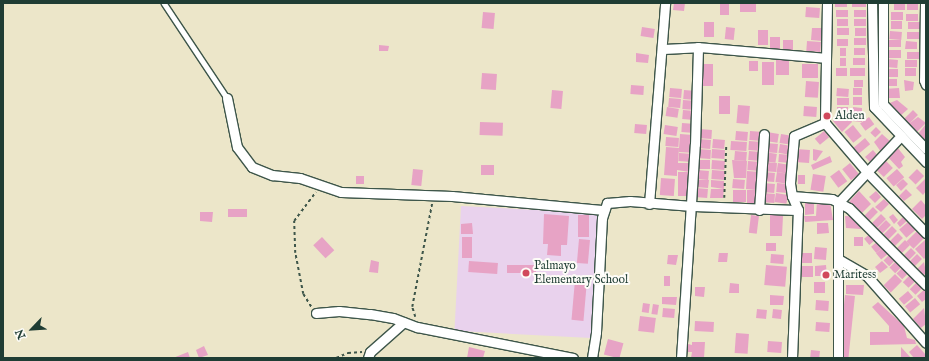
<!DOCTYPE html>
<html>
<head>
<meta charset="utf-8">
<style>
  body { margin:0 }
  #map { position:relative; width:929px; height:361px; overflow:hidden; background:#ece6c9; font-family:"IM FELL English",serif }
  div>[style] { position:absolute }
  .built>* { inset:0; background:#e9d2ed; transform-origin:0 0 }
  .building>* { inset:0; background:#e7a3c5; transform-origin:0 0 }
  .path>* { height:1.5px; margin-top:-0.75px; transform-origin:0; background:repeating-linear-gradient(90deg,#3e564a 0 3px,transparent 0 6px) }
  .roads { filter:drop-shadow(1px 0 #3e564a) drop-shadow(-1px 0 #3e564a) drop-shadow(0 1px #3e564a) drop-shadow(0 -1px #3e564a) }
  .lane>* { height:4.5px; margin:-2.25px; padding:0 2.25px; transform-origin:2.25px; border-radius:2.25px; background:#fff }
  .street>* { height:9px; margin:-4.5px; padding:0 4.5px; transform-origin:4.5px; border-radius:4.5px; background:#fff }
  .dots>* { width:11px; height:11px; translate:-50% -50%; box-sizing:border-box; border:2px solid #fdfcf7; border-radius:50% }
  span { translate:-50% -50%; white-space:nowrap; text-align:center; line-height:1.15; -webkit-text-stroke:4px #fdfcf7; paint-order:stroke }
  .poi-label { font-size:12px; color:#1f3d34 }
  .left { translate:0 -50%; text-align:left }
  .frame { position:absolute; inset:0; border:4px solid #1f3d34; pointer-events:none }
  .north { position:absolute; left:12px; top:309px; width:40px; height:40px; -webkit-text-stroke:3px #fdfcf7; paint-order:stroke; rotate:245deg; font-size:11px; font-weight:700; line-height:16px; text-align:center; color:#1f3d34 }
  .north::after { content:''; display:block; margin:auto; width:14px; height:18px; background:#1f3d34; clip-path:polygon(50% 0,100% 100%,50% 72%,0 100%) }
</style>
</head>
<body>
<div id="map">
  <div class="built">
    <div style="left:461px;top:206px;width:137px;height:125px;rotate:3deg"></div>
  </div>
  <div class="building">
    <div style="clip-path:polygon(674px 3px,685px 3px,684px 11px,673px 10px)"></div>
    <div style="left:720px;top:3px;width:9px;height:12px"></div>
    <div style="left:740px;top:3px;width:16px;height:9px"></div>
    <div style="left:835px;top:3px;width:12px;height:4px"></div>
    <div style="left:852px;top:3px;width:14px;height:4px"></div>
    <div style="left:894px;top:3px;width:11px;height:7px"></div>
    <div style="left:907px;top:3px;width:11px;height:7px"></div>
    <div style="left:806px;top:7px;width:14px;height:10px;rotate:4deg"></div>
    <div style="left:836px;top:10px;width:12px;height:7px"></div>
    <div style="left:854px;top:10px;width:12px;height:7px"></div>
    <div style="left:483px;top:12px;width:12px;height:16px;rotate:5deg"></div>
    <div style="left:891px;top:12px;width:12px;height:8px"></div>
    <div style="left:906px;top:14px;width:12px;height:7px"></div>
    <div style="left:837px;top:19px;width:11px;height:7px"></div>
    <div style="left:854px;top:19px;width:12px;height:7px"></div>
    <div style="left:891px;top:21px;width:11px;height:8px"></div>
    <div style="left:704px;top:22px;width:10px;height:15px"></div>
    <div style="left:908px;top:22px;width:12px;height:7px"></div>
    <div style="left:642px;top:27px;width:13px;height:9px;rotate:9deg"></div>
    <div style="left:726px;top:27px;width:9px;height:12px;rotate:6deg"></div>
    <div style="clip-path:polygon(812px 28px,822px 28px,822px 41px,811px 40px)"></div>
    <div style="left:837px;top:28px;width:12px;height:7px"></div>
    <div style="left:855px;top:28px;width:11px;height:8px"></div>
    <div style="left:758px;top:30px;width:10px;height:15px"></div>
    <div style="left:890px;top:31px;width:12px;height:8px;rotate:5deg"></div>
    <div style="left:907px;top:32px;width:12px;height:7px"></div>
    <div style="left:770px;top:37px;width:10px;height:12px"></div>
    <div style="left:854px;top:38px;width:12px;height:7px"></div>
    <div style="left:837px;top:39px;width:11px;height:7px"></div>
    <div style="left:783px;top:40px;width:10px;height:13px"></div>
    <div style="left:889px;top:40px;width:12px;height:7px"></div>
    <div style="left:807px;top:41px;width:14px;height:10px;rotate:4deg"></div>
    <div style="clip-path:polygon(906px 41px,917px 42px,917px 49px,905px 49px)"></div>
    <div style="clip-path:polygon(379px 45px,389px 46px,388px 51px,379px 51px)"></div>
    <div style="left:840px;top:48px;width:6px;height:8px"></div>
    <div style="left:854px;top:48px;width:11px;height:7px"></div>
    <div style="left:887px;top:50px;width:14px;height:8px"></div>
    <div style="left:907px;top:52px;width:12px;height:7px"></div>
    <div style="clip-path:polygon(636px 53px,649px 55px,648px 63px,636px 62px)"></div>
    <div style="left:840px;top:58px;width:6px;height:8px"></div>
    <div style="left:853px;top:58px;width:12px;height:7px"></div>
    <div style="left:776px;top:59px;width:13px;height:16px"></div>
    <div style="left:887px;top:59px;width:11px;height:8px;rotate:5deg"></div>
    <div style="left:905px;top:60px;width:12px;height:7px"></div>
    <div style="left:749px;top:61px;width:9px;height:10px"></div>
    <div style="left:762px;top:62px;width:12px;height:23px"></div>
    <div style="left:701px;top:64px;width:12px;height:22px"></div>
    <div style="left:802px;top:64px;width:16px;height:14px"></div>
    <div style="left:836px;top:68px;width:11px;height:8px"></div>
    <div style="left:850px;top:68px;width:15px;height:8px"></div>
    <div style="left:905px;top:68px;width:11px;height:8px"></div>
    <div style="left:887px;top:69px;width:11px;height:8px"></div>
    <div style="left:482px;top:73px;width:15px;height:16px;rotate:4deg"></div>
    <div style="left:886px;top:79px;width:11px;height:7px"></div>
    <div style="left:854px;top:80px;width:9px;height:7px"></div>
    <div style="clip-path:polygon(904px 80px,914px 82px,913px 90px,905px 91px)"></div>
    <div style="left:806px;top:81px;width:13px;height:16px;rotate:4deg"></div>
    <div style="left:631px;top:85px;width:13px;height:9px;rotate:4deg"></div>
    <div style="left:670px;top:88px;width:12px;height:9px;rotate:5deg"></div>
    <div style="left:837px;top:88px;width:12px;height:8px;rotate:5deg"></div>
    <div style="left:853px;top:88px;width:9px;height:7px"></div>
    <div style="clip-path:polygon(899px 88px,900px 98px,884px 98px,884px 89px)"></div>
    <div style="left:552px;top:90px;width:11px;height:18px;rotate:5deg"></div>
    <div style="left:684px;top:90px;width:12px;height:9px;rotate:5deg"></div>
    <div style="left:719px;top:96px;width:11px;height:18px"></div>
    <div style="left:853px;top:97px;width:9px;height:8px"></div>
    <div style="left:669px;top:98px;width:12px;height:9px;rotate:5deg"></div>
    <div style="left:837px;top:98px;width:12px;height:7px"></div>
    <div style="left:683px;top:100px;width:13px;height:9px;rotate:4deg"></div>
    <div style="clip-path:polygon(897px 100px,908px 109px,899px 117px,885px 105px)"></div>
    <div style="left:738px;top:105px;width:12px;height:18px;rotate:5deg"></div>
    <div style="left:804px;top:106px;width:13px;height:10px;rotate:4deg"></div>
    <div style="left:667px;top:107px;width:12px;height:9px;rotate:9deg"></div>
    <div style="left:837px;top:107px;width:11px;height:8px"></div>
    <div style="clip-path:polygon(853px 107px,862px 108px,862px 122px,852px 121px)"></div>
    <div style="left:683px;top:110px;width:12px;height:9px;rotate:5deg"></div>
    <div style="left:913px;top:110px;width:7px;height:16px;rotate:45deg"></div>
    <div style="clip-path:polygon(837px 116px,849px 116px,852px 122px,842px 132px,833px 121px)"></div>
    <div style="left:869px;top:117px;width:9px;height:11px;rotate:54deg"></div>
    <div style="clip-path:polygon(918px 117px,926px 123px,915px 134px,907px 125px)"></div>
    <div style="left:480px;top:122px;width:23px;height:13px;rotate:2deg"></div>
    <div style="left:682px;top:123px;width:13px;height:9px;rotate:4deg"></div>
    <div style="left:635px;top:124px;width:12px;height:9px;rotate:5deg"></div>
    <div style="clip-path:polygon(926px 124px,926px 143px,917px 135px)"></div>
    <div style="left:665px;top:125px;width:13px;height:9px;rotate:9deg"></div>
    <div style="left:853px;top:125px;width:14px;height:11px;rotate:51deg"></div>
    <div style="left:876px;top:127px;width:7px;height:8px;rotate:45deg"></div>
    <div style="left:699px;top:129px;width:13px;height:9px;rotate:4deg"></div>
    <div style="left:736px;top:131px;width:12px;height:9px;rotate:5deg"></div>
    <div style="left:750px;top:131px;width:13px;height:9px;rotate:4deg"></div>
    <div style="left:824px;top:131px;width:8px;height:12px;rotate:50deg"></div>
    <div style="left:767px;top:132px;width:12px;height:9px;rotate:9deg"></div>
    <div style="left:680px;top:134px;width:13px;height:18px;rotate:4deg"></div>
    <div style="left:781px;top:134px;width:12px;height:9px;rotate:9deg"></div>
    <div style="clip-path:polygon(882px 134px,891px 142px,881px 152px,874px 142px)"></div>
    <div style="left:666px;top:137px;width:13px;height:9px;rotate:4deg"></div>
    <div style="left:865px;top:138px;width:8px;height:15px;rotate:50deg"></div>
    <div style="left:699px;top:139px;width:12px;height:9px;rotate:5deg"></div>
    <div style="left:713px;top:139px;width:12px;height:9px;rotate:5deg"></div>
    <div style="left:731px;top:141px;width:16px;height:9px;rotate:4deg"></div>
    <div style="left:749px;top:141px;width:13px;height:9px;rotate:4deg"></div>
    <div style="left:766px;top:143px;width:12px;height:9px;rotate:5deg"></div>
    <div style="left:780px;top:144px;width:11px;height:9px;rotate:10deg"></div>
    <div style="clip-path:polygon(666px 147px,679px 148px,678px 163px,691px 163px,690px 172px,677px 170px,677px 176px,664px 175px)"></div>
    <div style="clip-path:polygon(897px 147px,905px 157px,901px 162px,903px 166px,899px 169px,885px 154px)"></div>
    <div style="left:698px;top:149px;width:13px;height:9px;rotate:4deg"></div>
    <div style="left:712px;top:149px;width:13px;height:9px;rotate:4deg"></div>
    <div style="left:796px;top:149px;width:14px;height:13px;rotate:4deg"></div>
    <div style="clip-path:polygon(813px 149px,823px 151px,816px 161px,813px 160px)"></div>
    <div style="clip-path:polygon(873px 150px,878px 156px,871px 163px,865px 157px)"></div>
    <div style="left:735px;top:151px;width:12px;height:9px;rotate:5deg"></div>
    <div style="left:749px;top:151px;width:12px;height:9px;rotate:5deg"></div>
    <div style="left:765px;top:152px;width:12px;height:9px;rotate:9deg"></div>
    <div style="left:679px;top:153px;width:13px;height:8px;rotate:4deg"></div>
    <div style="left:779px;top:154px;width:12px;height:8px;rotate:5deg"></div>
    <div style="clip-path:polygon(830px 156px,832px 162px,813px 170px,811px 165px)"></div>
    <div style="left:883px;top:158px;width:14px;height:13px;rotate:45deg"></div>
    <div style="left:698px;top:160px;width:12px;height:9px"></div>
    <div style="left:712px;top:160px;width:13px;height:9px;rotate:4deg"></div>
    <div style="clip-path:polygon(732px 160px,747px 161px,746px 178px,734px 178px)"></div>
    <div style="left:748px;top:161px;width:13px;height:9px;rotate:4deg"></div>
    <div style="left:763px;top:162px;width:14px;height:9px;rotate:4deg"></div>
    <div style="left:778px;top:163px;width:12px;height:9px;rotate:9deg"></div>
    <div style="left:850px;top:163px;width:14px;height:10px;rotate:51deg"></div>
    <div style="left:481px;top:165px;width:13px;height:10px"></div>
    <div style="left:413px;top:169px;width:10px;height:16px;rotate:6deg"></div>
    <div style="left:897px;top:169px;width:11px;height:14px;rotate:49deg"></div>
    <div style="left:917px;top:169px;width:10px;height:12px;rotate:45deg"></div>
    <div style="left:697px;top:170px;width:12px;height:9px;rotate:5deg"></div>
    <div style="left:712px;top:170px;width:13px;height:9px;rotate:4deg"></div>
    <div style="left:839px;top:170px;width:14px;height:11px;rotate:54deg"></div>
    <div style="clip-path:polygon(747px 171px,760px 172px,758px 203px,747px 203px,747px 190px,756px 190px,746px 189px)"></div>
    <div style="left:678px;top:172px;width:11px;height:24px"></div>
    <div style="left:763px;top:172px;width:12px;height:9px;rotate:5deg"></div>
    <div style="left:777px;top:172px;width:12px;height:10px;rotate:9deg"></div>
    <div style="left:813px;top:174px;width:13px;height:16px;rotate:9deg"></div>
    <div style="left:798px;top:175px;width:7px;height:9px"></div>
    <div style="left:356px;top:176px;width:8px;height:8px"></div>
    <div style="left:661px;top:178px;width:14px;height:17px;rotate:4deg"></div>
    <div style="clip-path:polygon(926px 178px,926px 191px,923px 195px,916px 188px)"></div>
    <div style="left:733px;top:179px;width:12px;height:9px;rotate:5deg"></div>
    <div style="clip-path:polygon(903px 179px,908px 184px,901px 191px,896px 185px)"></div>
    <div style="clip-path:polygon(696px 180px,709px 180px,708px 188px,696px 187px)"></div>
    <div style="clip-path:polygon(711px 180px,724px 181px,724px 189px,711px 187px)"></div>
    <div style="left:763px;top:183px;width:12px;height:9px;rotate:5deg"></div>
    <div style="left:777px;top:183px;width:11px;height:9px;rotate:5deg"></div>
    <div style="left:696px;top:188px;width:12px;height:9px;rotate:5deg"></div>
    <div style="clip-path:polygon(711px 189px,724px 189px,723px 198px,710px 198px)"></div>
    <div style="clip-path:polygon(906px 189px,912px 195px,904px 201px,899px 196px)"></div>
    <div style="left:733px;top:190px;width:13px;height:12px"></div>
    <div style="clip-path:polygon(859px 191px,871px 204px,862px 213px,849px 202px)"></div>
    <div style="clip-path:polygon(876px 191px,881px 197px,875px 203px,869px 197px)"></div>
    <div style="left:762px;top:193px;width:13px;height:9px;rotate:4deg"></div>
    <div style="left:776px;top:193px;width:12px;height:9px;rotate:9deg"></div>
    <div style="clip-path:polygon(884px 199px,889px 204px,881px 212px,875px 207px)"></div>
    <div style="clip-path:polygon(921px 200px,926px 206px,926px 215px,922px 219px,912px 209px)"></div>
    <div style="clip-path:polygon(817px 201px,830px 202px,833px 220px,805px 222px,804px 216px,816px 216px)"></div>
    <div style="clip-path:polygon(805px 202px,814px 203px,814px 214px,805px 215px)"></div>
    <div style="left:873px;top:207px;width:7px;height:13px;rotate:45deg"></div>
    <div style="left:228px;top:209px;width:19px;height:8px"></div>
    <div style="clip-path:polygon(200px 212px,213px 212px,212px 222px,200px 221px)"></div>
    <div style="clip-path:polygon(778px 212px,779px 215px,783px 216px,782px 236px,770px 236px,770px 214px)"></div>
    <div style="clip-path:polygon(544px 214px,569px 216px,567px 245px,561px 245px,561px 256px,547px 255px,548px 244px,543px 244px)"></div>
    <div style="left:881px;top:214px;width:7px;height:13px;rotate:45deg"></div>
    <div style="clip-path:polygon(893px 214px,898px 220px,894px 224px,889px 217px)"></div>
    <div style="left:578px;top:215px;width:11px;height:22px"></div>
    <div style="left:751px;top:215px;width:8px;height:18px;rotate:7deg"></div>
    <div style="clip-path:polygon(905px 215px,909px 219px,900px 227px,897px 223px)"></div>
    <div style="clip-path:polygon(845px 216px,859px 217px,861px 229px,846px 228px)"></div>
    <div style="left:886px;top:220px;width:7px;height:13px;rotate:45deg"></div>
    <div style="left:909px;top:221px;width:11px;height:13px;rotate:49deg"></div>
    <div style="clip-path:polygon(472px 223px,473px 234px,461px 234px,461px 224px)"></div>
    <div style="clip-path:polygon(817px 223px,828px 223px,829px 233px,817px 234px)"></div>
    <div style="left:892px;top:226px;width:7px;height:12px;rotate:45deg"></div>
    <div style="left:917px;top:231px;width:10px;height:15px;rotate:45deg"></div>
    <div style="left:871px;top:233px;width:8px;height:9px;rotate:50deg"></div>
    <div style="left:898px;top:233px;width:7px;height:13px;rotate:45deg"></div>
    <div style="left:322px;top:237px;width:18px;height:12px;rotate:47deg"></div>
    <div style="left:462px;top:237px;width:10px;height:21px"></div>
    <div style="left:854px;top:237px;width:9px;height:9px"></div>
    <div style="left:579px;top:239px;width:11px;height:24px;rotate:5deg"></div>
    <div style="left:905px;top:240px;width:7px;height:13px;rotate:45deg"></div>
    <div style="clip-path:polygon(925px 240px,926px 257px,924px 259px,915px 249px)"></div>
    <div style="left:878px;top:241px;width:8px;height:9px;rotate:50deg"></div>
    <div style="left:766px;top:243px;width:10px;height:8px"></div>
    <div style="left:886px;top:245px;width:8px;height:13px;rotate:50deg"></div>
    <div style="left:815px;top:247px;width:12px;height:12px;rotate:5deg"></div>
    <div style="left:911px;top:248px;width:7px;height:12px;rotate:45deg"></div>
    <div style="left:892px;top:252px;width:8px;height:12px;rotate:45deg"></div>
    <div style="clip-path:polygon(719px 253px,728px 253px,727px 262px,718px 262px)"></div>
    <div style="left:801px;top:253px;width:11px;height:10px"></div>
    <div style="left:771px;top:254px;width:13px;height:9px;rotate:4deg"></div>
    <div style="left:917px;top:254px;width:7px;height:13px;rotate:45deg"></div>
    <div style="clip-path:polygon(668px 255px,678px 255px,676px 265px,667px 264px)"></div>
    <div style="left:898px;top:259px;width:8px;height:12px;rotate:45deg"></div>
    <div style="clip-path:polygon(371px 260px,379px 262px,378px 273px,369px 272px)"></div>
    <div style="left:469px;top:261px;width:29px;height:11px;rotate:4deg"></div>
    <div style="clip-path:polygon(882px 261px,888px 267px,880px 273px,875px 267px)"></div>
    <div style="clip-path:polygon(924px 262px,926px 273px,922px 277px,915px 271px)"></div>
    <div style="left:507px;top:265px;width:29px;height:8px"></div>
    <div style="left:766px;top:265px;width:21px;height:20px;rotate:5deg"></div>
    <div style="clip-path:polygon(826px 265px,827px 276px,815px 276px,815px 266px)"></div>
    <div style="left:905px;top:265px;width:8px;height:12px;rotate:45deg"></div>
    <div style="left:802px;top:266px;width:11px;height:11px"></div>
    <div style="left:912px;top:273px;width:8px;height:13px;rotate:45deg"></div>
    <div style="left:895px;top:274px;width:10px;height:16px;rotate:45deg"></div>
    <div style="left:664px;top:276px;width:6px;height:10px"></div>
    <div style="left:575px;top:280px;width:12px;height:40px;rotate:5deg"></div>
    <div style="left:919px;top:280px;width:8px;height:13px;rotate:45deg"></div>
    <div style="left:825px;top:282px;width:11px;height:11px;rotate:90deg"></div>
    <div style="clip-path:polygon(730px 283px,739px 284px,739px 293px,729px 293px)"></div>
    <div style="clip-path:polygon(846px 285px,864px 285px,863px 295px,846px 294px)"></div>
    <div style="clip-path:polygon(695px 287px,705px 287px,704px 297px,695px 296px)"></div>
    <div style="clip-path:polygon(926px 288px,926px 299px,922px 302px,917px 296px)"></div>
    <div style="left:908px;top:291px;width:8px;height:12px;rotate:50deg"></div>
    <div style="clip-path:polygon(770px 295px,784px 296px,783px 305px,770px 305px)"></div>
    <div style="left:845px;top:295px;width:10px;height:63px;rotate:6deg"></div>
    <div style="clip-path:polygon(662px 297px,677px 297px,676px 305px,662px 304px)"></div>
    <div style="left:915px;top:298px;width:8px;height:13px;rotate:50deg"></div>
    <div style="left:816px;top:300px;width:13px;height:10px;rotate:4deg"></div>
    <div style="clip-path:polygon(878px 302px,904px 326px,907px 338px,915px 340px,916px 344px,870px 345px,870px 332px,889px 332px,889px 326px,872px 307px)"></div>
    <div style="left:643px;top:303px;width:7px;height:9px;rotate:8deg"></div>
    <div style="left:653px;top:304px;width:6px;height:10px;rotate:9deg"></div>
    <div style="left:663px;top:308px;width:12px;height:9px;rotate:5deg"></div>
    <div style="clip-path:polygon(924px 308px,926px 324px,921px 328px,913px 319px)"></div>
    <div style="left:757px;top:309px;width:10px;height:9px;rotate:6deg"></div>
    <div style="left:773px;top:309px;width:9px;height:9px;rotate:6deg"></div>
    <div style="left:640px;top:316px;width:16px;height:15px;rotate:7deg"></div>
    <div style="left:695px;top:321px;width:19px;height:10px;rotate:3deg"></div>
    <div style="left:816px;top:322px;width:14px;height:9px;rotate:4deg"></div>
    <div style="left:736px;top:333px;width:13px;height:20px;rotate:4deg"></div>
    <div style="left:608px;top:339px;width:16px;height:16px;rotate:15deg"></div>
    <div style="left:768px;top:341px;width:14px;height:11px;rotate:4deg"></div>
    <div style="clip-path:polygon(692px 342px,705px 342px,704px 358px,691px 358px,692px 352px,687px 352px,688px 344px,692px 345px)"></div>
    <div style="clip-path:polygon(917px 345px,926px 355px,926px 358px,914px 358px,909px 352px)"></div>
    <div style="clip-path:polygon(204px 346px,208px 355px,199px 358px,196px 350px)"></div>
    <div style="clip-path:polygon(469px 347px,485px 351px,483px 358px,467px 358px)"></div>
    <div style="clip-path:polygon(901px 347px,911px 358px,901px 358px)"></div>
    <div style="left:811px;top:350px;width:9px;height:8px;rotate:6deg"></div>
    <div style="clip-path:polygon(188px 352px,190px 358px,173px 358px)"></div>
  </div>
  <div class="path">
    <div style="left:724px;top:198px;width:53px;rotate:-87.8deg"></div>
    <div style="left:311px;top:307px;width:15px;rotate:-122deg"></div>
    <div style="left:303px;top:294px;width:42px;rotate:-101deg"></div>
    <div style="left:295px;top:253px;width:32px;rotate:-92deg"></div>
    <div style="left:294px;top:221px;width:36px;rotate:-53deg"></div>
    <div style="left:415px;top:317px;width:10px;rotate:-107deg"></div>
    <div style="left:412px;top:307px;width:106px;rotate:-79.1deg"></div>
    <div style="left:336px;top:358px;width:13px;rotate:-23deg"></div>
    <div style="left:348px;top:353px;width:14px;rotate:-4deg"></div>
  </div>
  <div class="roads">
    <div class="lane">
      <div style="left:164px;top:3px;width:114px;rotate:56.4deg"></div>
    </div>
    <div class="street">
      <div style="left:827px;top:3px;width:120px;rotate:91deg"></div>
      <div style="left:825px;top:123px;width:65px;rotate:49.4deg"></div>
      <div style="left:867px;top:172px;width:85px;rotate:46deg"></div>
      <div style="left:872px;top:3px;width:104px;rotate:88.9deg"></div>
      <div style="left:874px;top:107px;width:76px;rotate:46.6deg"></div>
      <div style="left:883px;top:3px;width:101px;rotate:90deg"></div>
      <div style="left:883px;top:104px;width:62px;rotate:46.3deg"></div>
      <div style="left:925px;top:3px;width:77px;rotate:90.7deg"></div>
      <div style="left:924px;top:80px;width:5px;rotate:68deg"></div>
      <div style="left:663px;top:49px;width:35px;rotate:-3deg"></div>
      <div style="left:227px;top:98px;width:50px;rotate:78.5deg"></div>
      <div style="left:237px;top:147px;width:25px;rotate:53deg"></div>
      <div style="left:252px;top:167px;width:22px;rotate:22deg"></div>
      <div style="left:272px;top:175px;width:28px;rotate:6deg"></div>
      <div style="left:300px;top:178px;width:43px;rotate:18.9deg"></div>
      <div style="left:341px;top:192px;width:111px;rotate:2.1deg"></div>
      <div style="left:452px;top:196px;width:153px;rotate:5.3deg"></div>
      <div style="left:792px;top:196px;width:13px;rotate:-99deg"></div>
      <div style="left:790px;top:183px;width:47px;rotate:-85.1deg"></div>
      <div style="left:794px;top:136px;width:34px;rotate:-23deg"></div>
      <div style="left:649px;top:204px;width:202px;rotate:-85.4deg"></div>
      <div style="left:759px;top:210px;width:76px;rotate:-86.2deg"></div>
      <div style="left:838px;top:259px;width:34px;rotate:30deg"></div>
      <div style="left:867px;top:276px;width:89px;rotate:48.6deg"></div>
      <div style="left:316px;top:313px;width:23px;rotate:-5deg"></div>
      <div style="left:339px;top:311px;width:31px;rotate:6deg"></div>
      <div style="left:370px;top:314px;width:23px;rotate:10deg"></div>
      <div style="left:393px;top:318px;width:26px;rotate:21deg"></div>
      <div style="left:417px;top:327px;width:159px;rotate:11.2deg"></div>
      <div style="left:368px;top:358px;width:6px;rotate:-72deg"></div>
      <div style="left:370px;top:352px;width:45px;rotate:-41.4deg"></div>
      <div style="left:592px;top:358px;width:26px;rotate:-81deg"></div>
      <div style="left:596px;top:332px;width:114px;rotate:-87deg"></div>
      <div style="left:602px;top:218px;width:16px;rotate:-72deg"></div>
      <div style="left:607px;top:203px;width:23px;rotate:-5deg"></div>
      <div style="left:630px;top:201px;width:62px;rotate:4.6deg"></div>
      <div style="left:692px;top:206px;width:106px;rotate:2.2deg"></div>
      <div style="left:681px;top:358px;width:214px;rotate:-86.3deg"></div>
      <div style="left:695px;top:144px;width:97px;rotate:-88.2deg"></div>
      <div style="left:698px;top:47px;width:128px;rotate:4.9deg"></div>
      <div style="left:792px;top:358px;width:148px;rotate:-87.7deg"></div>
      <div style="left:798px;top:210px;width:15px;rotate:-113deg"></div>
      <div style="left:792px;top:196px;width:40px;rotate:4.3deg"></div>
      <div style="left:832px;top:199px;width:19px;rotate:28deg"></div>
      <div style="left:849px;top:208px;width:109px;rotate:45deg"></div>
      <div style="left:838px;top:358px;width:155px;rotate:-90deg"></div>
      <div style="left:838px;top:203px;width:92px;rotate:-46.8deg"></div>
    </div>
  </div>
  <div class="dots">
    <div style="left:827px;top:116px;background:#d1495b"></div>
    <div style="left:526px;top:273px;background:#d1495b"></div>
    <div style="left:826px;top:275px;background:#d1495b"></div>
  </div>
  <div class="poi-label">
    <span class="left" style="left:835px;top:116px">Alden</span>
    <span class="left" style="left:534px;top:273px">Palmayo<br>Elementary School</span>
    <span class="left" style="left:834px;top:275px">Maritess</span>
  </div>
  <div class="frame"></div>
  <div class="north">N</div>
</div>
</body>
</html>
